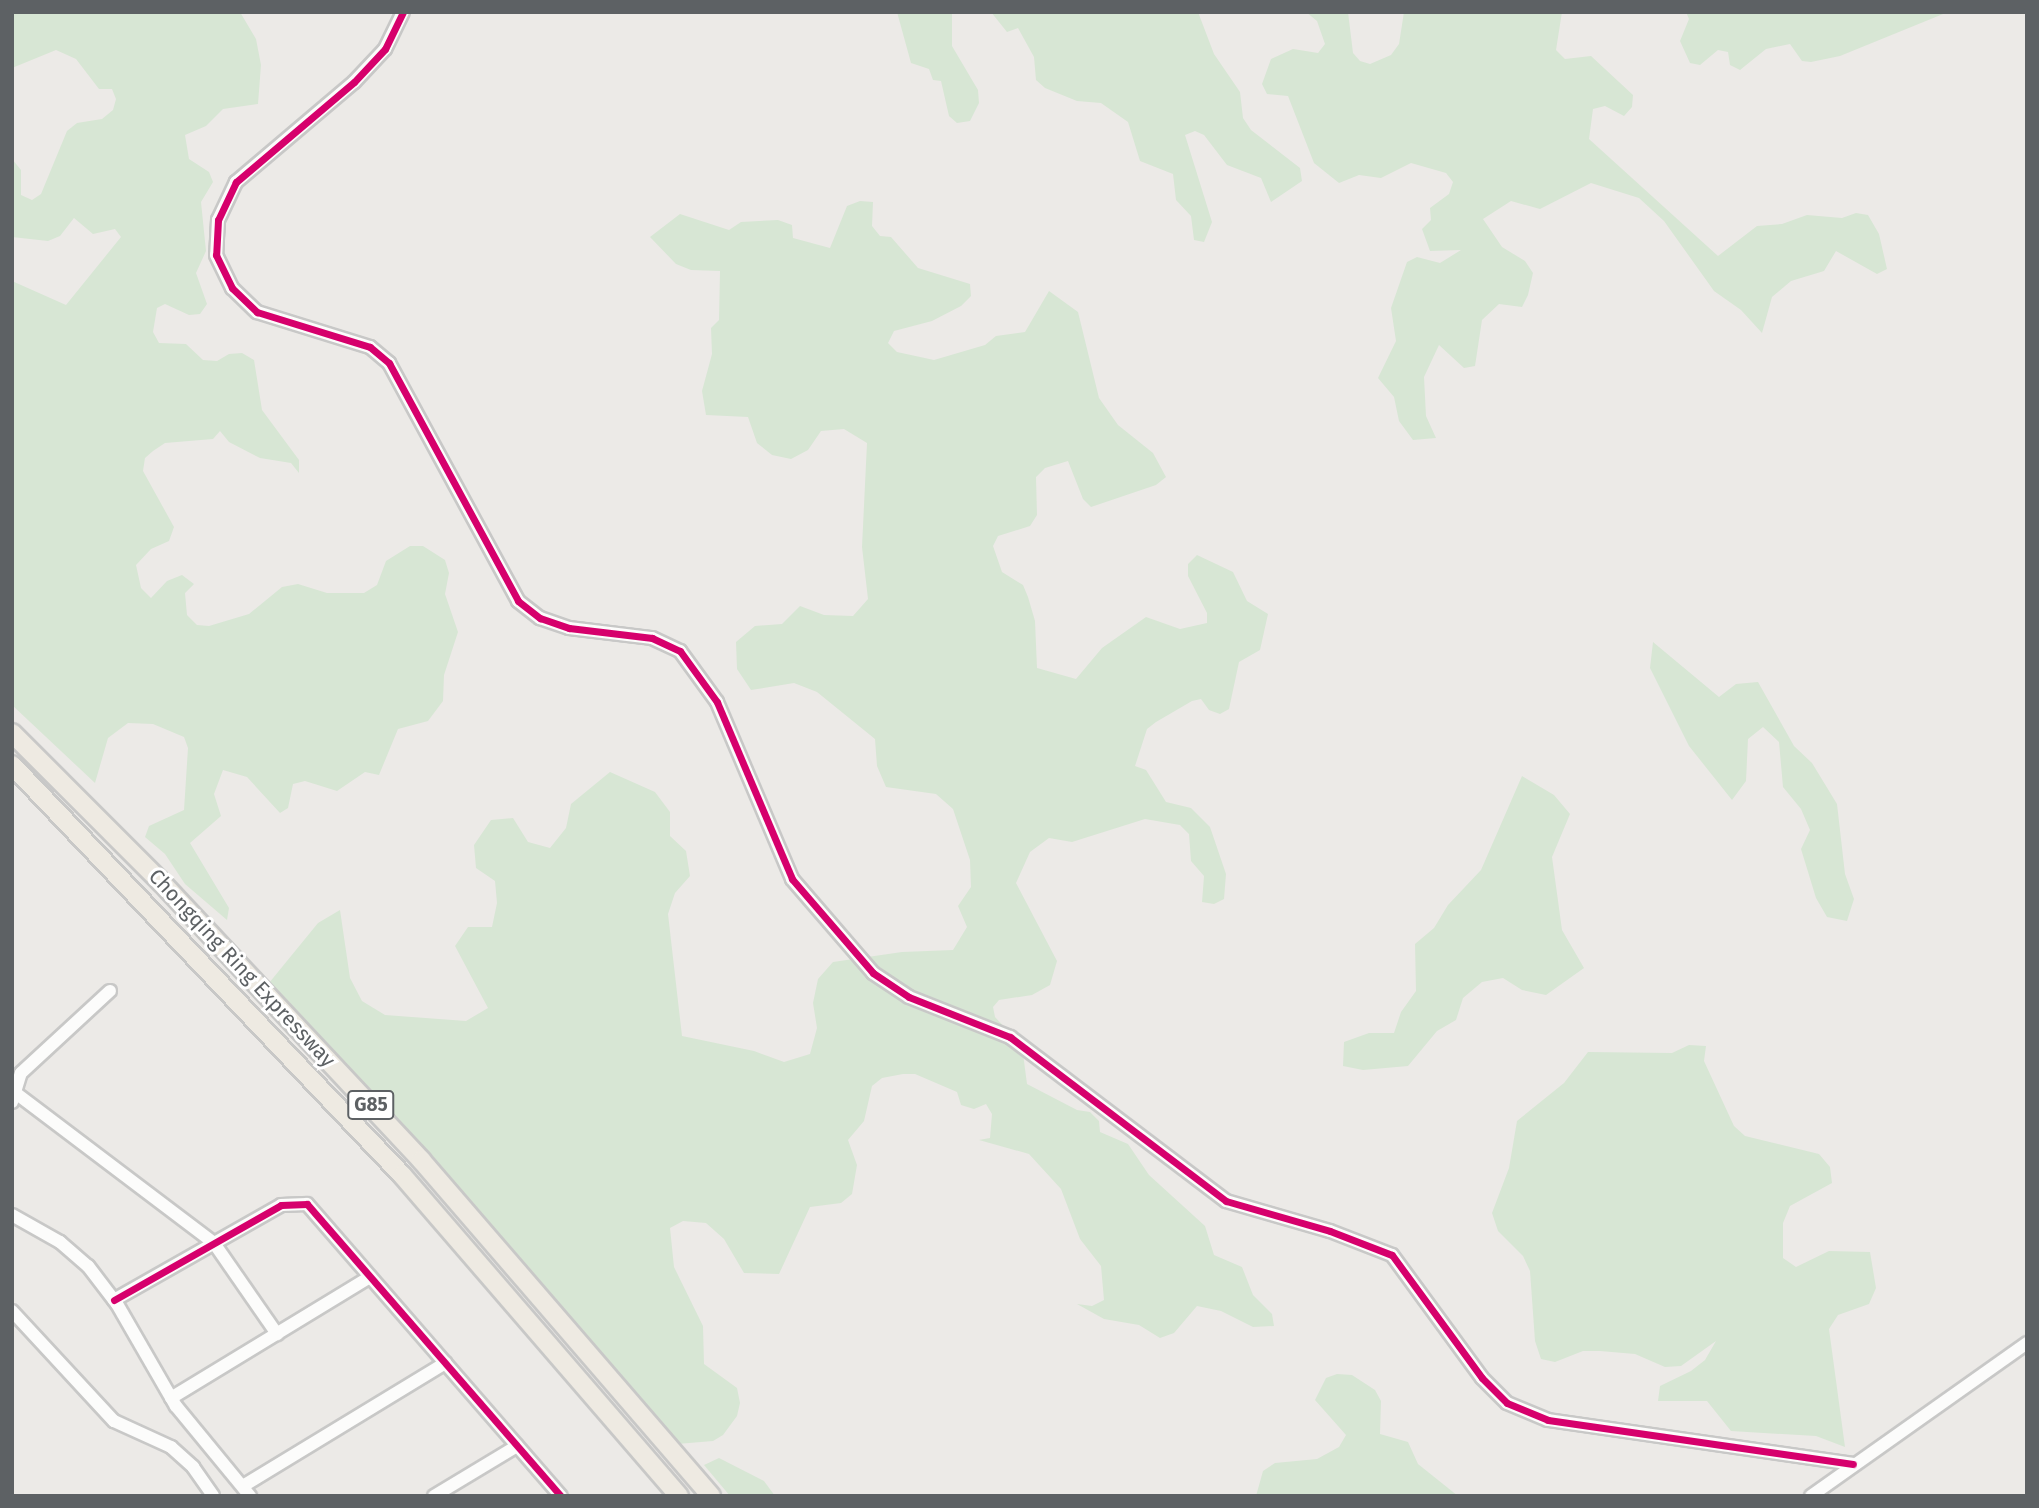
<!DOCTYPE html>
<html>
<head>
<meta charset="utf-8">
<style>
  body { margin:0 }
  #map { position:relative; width:2039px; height:1508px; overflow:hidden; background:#eceae7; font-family:"Fira Sans",sans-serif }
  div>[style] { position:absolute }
  .green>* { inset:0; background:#d7e6d4 }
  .roads { filter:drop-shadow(2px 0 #c8c8c7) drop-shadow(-2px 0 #c8c8c7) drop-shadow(0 2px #c8c8c7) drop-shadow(0 -2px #c8c8c7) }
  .minor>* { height:12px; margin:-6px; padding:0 6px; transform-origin:6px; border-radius:6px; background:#fcfcfb }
  .highway>* { height:18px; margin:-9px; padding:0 9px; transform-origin:9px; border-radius:9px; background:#eeeae2 }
  .cycleway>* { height:7px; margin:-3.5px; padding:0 3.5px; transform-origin:3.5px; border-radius:3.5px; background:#d6006c }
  span { translate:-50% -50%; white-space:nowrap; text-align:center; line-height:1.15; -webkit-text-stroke:6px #fff; paint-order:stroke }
  .shield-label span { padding:2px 5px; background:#fff; border:2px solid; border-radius:5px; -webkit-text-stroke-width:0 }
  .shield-label { font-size:19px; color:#5d6164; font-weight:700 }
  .street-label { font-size:21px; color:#5d6164 }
  .frame { position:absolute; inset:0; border:14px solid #5d6164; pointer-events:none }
</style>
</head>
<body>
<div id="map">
  <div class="green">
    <div style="clip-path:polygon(12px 12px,240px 12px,256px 39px,261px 65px,258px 104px,223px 109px,206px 126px,185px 135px,189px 159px,209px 172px,213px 182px,201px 202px,206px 251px,196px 273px,207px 304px,200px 314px,189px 315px,165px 304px,157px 308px,153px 332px,159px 343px,186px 344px,203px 360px,217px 361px,229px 354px,242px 353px,254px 360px,262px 410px,299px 460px,299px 473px,291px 463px,260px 458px,229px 442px,220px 431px,213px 439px,165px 443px,153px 451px,145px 458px,143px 471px,174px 527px,169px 541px,151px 549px,136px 565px,141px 588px,151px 598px,167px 581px,182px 575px,194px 584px,185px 593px,187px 615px,197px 625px,209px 626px,249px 614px,282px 587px,298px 584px,327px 593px,364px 593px,377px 585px,386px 561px,410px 546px,423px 546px,445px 560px,449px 573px,445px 594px,458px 632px,444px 675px,443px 701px,428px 721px,398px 729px,379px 775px,365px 772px,337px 791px,305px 781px,293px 784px,288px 808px,280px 813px,247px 777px,223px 770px,214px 794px,221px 816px,190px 843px,229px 908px,227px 920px,185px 884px,165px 854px,145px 837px,149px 826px,184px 810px,188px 748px,184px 737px,153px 724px,128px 723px,108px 738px,95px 783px,12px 705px,12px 281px,66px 305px,121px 237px,115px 229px,93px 234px,74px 218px,60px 236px,48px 241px,12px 237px,12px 159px,21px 170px,21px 195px,32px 200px,41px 194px,67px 131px,77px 123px,102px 119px,113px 110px,116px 99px,112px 89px,99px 89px,76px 59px,56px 50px,12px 68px)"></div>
    <div style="clip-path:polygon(897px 12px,952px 12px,952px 46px,978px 90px,979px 103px,970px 121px,957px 123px,949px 116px,941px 81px,933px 80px,929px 69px,911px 63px)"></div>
    <div style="clip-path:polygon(991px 12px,1198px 12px,1214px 54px,1240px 92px,1243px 118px,1251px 130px,1300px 168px,1302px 181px,1271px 202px,1261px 178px,1227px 165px,1204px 135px,1195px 131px,1185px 135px,1212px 222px,1204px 242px,1194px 240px,1191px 216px,1176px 200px,1173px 174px,1140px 161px,1128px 122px,1101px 103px,1077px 101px,1045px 88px,1036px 80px,1034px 57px,1018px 28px,1007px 32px)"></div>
    <div style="clip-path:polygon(1306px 12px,1348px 12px,1353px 53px,1360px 61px,1370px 64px,1391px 55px,1399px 44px,1404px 12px,1562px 12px,1556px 50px,1565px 59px,1591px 56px,1633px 95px,1632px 107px,1624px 116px,1605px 106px,1593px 109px,1589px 139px,1718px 256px,1757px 226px,1782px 224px,1807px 215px,1842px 218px,1856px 213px,1868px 215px,1879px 234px,1887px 269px,1877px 274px,1836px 251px,1824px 271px,1791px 281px,1772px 297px,1762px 333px,1741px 310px,1714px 291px,1664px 221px,1639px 198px,1591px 183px,1540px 209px,1511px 201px,1483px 219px,1502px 247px,1525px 261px,1533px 273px,1528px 295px,1522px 307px,1499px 304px,1482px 320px,1475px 366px,1464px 368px,1439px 345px,1424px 377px,1426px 416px,1436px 438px,1413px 440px,1399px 421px,1394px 397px,1378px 378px,1396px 341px,1391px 308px,1407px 262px,1417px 257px,1440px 263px,1461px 250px,1430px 251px,1422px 229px,1431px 220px,1430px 208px,1449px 194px,1453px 182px,1446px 173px,1411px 163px,1381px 178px,1359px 175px,1339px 183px,1314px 163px,1288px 96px,1267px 94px,1262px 84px,1271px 59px,1293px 49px,1318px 53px,1325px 44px,1317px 21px)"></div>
    <div style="clip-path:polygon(1686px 12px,1948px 12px,1840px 56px,1811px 62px,1802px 61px,1790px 44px,1766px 49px,1740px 70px,1730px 65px,1728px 52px,1718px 50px,1700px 65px,1690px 63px,1680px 41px,1689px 19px)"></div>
    <div style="clip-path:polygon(860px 201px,873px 202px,872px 226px,880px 236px,891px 237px,918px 268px,970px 284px,971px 296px,961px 306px,932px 321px,894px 331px,888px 343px,897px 352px,934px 360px,985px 345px,996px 336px,1025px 332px,1049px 291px,1078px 312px,1099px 398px,1118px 425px,1153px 453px,1166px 477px,1156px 485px,1091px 507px,1083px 499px,1068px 461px,1045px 468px,1036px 477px,1037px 515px,1030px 526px,998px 536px,993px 546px,1002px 572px,1023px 585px,1028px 597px,1035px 621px,1037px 668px,1076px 679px,1102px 648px,1146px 617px,1180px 629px,1207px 623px,1207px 613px,1188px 576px,1188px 564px,1197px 555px,1233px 572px,1247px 601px,1268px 614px,1260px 650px,1239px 662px,1229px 709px,1220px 714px,1209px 710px,1201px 699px,1192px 701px,1156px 722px,1147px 729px,1135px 766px,1146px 770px,1166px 802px,1191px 808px,1210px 827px,1226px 874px,1224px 899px,1214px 904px,1202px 902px,1204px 876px,1191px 861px,1189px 834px,1180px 825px,1145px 819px,1072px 842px,1049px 838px,1030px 852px,1016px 883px,1057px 961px,1050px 985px,1032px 995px,999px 1000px,993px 1007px,995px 1017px,1022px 1046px,1027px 1084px,1077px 1110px,1090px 1112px,1099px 1121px,1100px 1132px,1128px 1144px,1149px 1175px,1205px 1226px,1214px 1255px,1242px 1267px,1253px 1295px,1272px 1314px,1274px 1326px,1253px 1327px,1221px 1311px,1197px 1306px,1174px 1333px,1160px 1338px,1139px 1325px,1104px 1319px,1077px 1304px,1092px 1306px,1104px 1300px,1101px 1266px,1080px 1239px,1061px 1189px,1029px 1154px,979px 1140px,990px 1138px,992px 1114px,986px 1104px,974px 1109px,961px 1105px,957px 1092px,915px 1074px,903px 1074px,882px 1078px,872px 1086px,864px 1121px,848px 1140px,857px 1165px,852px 1194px,841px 1203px,810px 1207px,779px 1274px,744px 1273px,724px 1239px,706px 1223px,683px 1221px,670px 1228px,674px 1267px,703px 1326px,704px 1364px,737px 1388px,740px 1403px,737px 1416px,723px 1435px,713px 1441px,677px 1444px,269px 983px,318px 923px,340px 910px,350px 978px,362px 1001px,385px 1015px,466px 1021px,488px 1008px,455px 946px,468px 927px,492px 927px,497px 903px,495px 881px,476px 868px,474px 845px,491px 820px,513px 818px,528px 842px,550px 848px,566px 828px,571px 804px,610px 772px,655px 792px,670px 812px,670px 836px,686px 851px,690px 876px,675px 893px,668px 914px,682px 1036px,754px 1051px,784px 1062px,810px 1054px,817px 1028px,813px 1003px,818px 979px,833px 962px,902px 952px,953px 950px,967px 927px,958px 906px,971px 887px,970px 860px,953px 809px,936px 794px,886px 787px,877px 766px,875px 739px,817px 692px,794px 683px,751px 690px,737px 669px,736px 642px,755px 626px,782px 624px,800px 606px,824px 615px,853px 616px,868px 599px,862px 547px,867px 443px,844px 429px,821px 431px,808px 450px,791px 459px,772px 455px,757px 443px,748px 417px,706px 415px,702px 391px,712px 354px,711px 328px,719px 320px,720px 271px,691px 270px,676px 264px,650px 237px,680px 214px,729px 230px,741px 222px,778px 220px,792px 225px,793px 238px,830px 248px,847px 206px)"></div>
    <div style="clip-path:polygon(1653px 642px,1719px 697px,1736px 684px,1758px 682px,1794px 746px,1812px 763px,1837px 804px,1845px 874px,1854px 899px,1847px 921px,1827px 917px,1816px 898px,1801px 849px,1810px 830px,1801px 809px,1783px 787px,1779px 742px,1763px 727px,1748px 739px,1746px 781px,1732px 800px,1689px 746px,1650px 668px)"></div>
    <div style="clip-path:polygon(1522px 776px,1554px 795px,1570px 814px,1552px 857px,1562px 930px,1584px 968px,1546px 995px,1522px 990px,1503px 978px,1482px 982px,1463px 998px,1456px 1020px,1437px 1031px,1408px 1066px,1363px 1070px,1343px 1066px,1344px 1042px,1369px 1033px,1394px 1033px,1401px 1012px,1416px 991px,1415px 944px,1434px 928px,1448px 905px,1481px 870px)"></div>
    <div style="clip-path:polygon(1689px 1045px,1706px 1046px,1704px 1061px,1734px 1126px,1745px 1136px,1819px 1154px,1830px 1167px,1832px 1183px,1790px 1206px,1783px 1223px,1783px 1258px,1796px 1267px,1829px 1251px,1870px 1252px,1876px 1288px,1869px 1304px,1838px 1315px,1829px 1329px,1845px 1447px,1816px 1436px,1731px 1431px,1707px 1401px,1658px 1401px,1660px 1386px,1691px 1371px,1705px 1360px,1716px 1341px,1681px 1366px,1665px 1367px,1635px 1354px,1600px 1351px,1583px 1351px,1555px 1362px,1541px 1359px,1535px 1341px,1530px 1271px,1523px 1256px,1498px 1231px,1492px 1213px,1509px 1168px,1517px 1121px,1564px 1083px,1588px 1052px,1672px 1053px)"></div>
    <div style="clip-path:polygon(1337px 1374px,1352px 1375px,1375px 1390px,1381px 1401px,1380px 1434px,1408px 1442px,1418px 1464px,1458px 1496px,1256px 1496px,1263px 1471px,1275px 1463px,1317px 1459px,1339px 1447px,1346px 1435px,1315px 1400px,1326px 1378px)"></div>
    <div style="clip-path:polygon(719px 1458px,764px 1481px,775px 1496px,730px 1496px,704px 1465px)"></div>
  </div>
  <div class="roads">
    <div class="minor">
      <div style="left:403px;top:12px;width:41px;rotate:115.9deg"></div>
      <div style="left:385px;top:49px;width:45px;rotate:133.2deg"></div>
      <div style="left:354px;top:82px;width:155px;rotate:139.7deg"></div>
      <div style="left:236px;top:182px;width:42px;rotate:115.3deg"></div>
      <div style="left:218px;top:220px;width:35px;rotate:93deg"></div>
      <div style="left:216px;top:255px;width:37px;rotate:64deg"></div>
      <div style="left:232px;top:288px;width:35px;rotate:44deg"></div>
      <div style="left:257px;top:312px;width:118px;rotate:17.2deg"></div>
      <div style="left:370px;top:347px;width:25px;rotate:40deg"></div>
      <div style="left:389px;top:363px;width:271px;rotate:61.5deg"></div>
      <div style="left:518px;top:601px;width:28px;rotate:38deg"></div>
      <div style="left:540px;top:618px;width:31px;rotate:19deg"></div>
      <div style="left:569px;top:628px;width:84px;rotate:6.9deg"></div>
      <div style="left:652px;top:638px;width:31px;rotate:25deg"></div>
      <div style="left:680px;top:651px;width:63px;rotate:54deg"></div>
      <div style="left:717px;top:702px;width:192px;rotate:67deg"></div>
      <div style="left:792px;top:879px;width:124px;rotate:49.2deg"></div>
      <div style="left:873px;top:973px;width:43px;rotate:33.7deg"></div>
      <div style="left:909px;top:997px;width:109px;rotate:21.6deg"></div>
      <div style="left:1010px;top:1037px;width:271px;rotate:37.2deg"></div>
      <div style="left:1226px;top:1201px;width:108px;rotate:16.1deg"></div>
      <div style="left:1330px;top:1231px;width:66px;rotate:21.2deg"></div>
      <div style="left:1392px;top:1255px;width:152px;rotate:53.8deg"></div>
      <div style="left:1482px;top:1378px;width:35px;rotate:45deg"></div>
      <div style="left:1507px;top:1403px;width:44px;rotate:22.5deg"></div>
      <div style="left:1548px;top:1420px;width:308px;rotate:8.2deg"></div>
      <div style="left:17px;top:1094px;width:247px;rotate:37.1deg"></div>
      <div style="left:214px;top:1243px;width:111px;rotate:55.3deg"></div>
      <div style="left:12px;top:1102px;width:30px;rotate:-73deg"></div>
      <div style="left:21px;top:1073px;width:121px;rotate:-42.7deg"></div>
      <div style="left:12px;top:1215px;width:55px;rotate:29.4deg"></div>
      <div style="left:60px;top:1242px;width:37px;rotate:41deg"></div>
      <div style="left:88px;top:1266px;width:48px;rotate:52.7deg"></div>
      <div style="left:117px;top:1304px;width:118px;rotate:60deg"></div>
      <div style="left:176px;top:1406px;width:117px;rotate:50.6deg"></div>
      <div style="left:114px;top:1300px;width:192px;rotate:-29.6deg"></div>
      <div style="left:281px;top:1205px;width:26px;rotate:-2deg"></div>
      <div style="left:307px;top:1204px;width:387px;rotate:49deg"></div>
      <div style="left:12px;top:1311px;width:150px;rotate:47.2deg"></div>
      <div style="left:114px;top:1421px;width:63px;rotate:24.5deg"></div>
      <div style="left:171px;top:1447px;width:30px;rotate:42deg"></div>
      <div style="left:193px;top:1467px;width:35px;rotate:55deg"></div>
      <div style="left:171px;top:1398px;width:233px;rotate:-31.3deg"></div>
      <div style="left:243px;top:1486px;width:237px;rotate:-31.3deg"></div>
      <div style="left:434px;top:1496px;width:97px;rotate:-31.1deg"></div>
      <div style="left:1811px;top:1496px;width:265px;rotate:-35.3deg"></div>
    </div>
    <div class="highway">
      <div style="left:12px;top:733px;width:211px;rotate:45deg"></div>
      <div style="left:161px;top:882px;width:381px;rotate:46.9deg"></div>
      <div style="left:421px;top:1160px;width:444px;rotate:49.2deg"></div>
      <div style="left:12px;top:765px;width:566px;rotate:46.43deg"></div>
      <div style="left:402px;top:1175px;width:424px;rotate:49.2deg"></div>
    </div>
  </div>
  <div class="cycleway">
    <div style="left:403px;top:12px;width:41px;rotate:115.9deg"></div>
    <div style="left:385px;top:49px;width:45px;rotate:133.2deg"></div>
    <div style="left:354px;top:82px;width:155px;rotate:139.7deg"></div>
    <div style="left:236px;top:182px;width:42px;rotate:115.3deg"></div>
    <div style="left:218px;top:220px;width:35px;rotate:93deg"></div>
    <div style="left:216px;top:255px;width:37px;rotate:64deg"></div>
    <div style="left:232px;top:288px;width:35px;rotate:44deg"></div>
    <div style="left:257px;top:312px;width:118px;rotate:17.2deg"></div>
    <div style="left:370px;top:347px;width:25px;rotate:40deg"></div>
    <div style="left:389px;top:363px;width:271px;rotate:61.5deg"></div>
    <div style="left:518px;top:601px;width:28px;rotate:38deg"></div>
    <div style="left:540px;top:618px;width:31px;rotate:19deg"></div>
    <div style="left:569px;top:628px;width:84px;rotate:6.9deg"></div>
    <div style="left:652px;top:638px;width:31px;rotate:25deg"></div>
    <div style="left:680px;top:651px;width:63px;rotate:54deg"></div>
    <div style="left:717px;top:702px;width:192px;rotate:67deg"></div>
    <div style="left:792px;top:879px;width:124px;rotate:49.2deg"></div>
    <div style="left:873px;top:973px;width:43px;rotate:33.7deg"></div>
    <div style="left:909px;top:997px;width:109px;rotate:21.6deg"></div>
    <div style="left:1010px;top:1037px;width:271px;rotate:37.2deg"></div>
    <div style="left:1226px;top:1201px;width:108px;rotate:16.1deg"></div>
    <div style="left:1330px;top:1231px;width:66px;rotate:21.2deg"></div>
    <div style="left:1392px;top:1255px;width:152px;rotate:53.8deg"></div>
    <div style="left:1482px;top:1378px;width:35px;rotate:45deg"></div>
    <div style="left:1507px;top:1403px;width:44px;rotate:22.5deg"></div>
    <div style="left:1548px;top:1420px;width:308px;rotate:8.2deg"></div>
    <div style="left:114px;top:1300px;width:192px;rotate:-29.6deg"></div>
    <div style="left:281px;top:1205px;width:26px;rotate:-2deg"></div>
    <div style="left:307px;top:1204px;width:387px;rotate:49deg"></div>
  </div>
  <div class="shield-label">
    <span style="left:371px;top:1105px">G85</span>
  </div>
  <div class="street-label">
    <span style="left:242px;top:968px;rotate:47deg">Chongqing Ring Expressway</span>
  </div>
  <div class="frame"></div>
</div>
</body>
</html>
